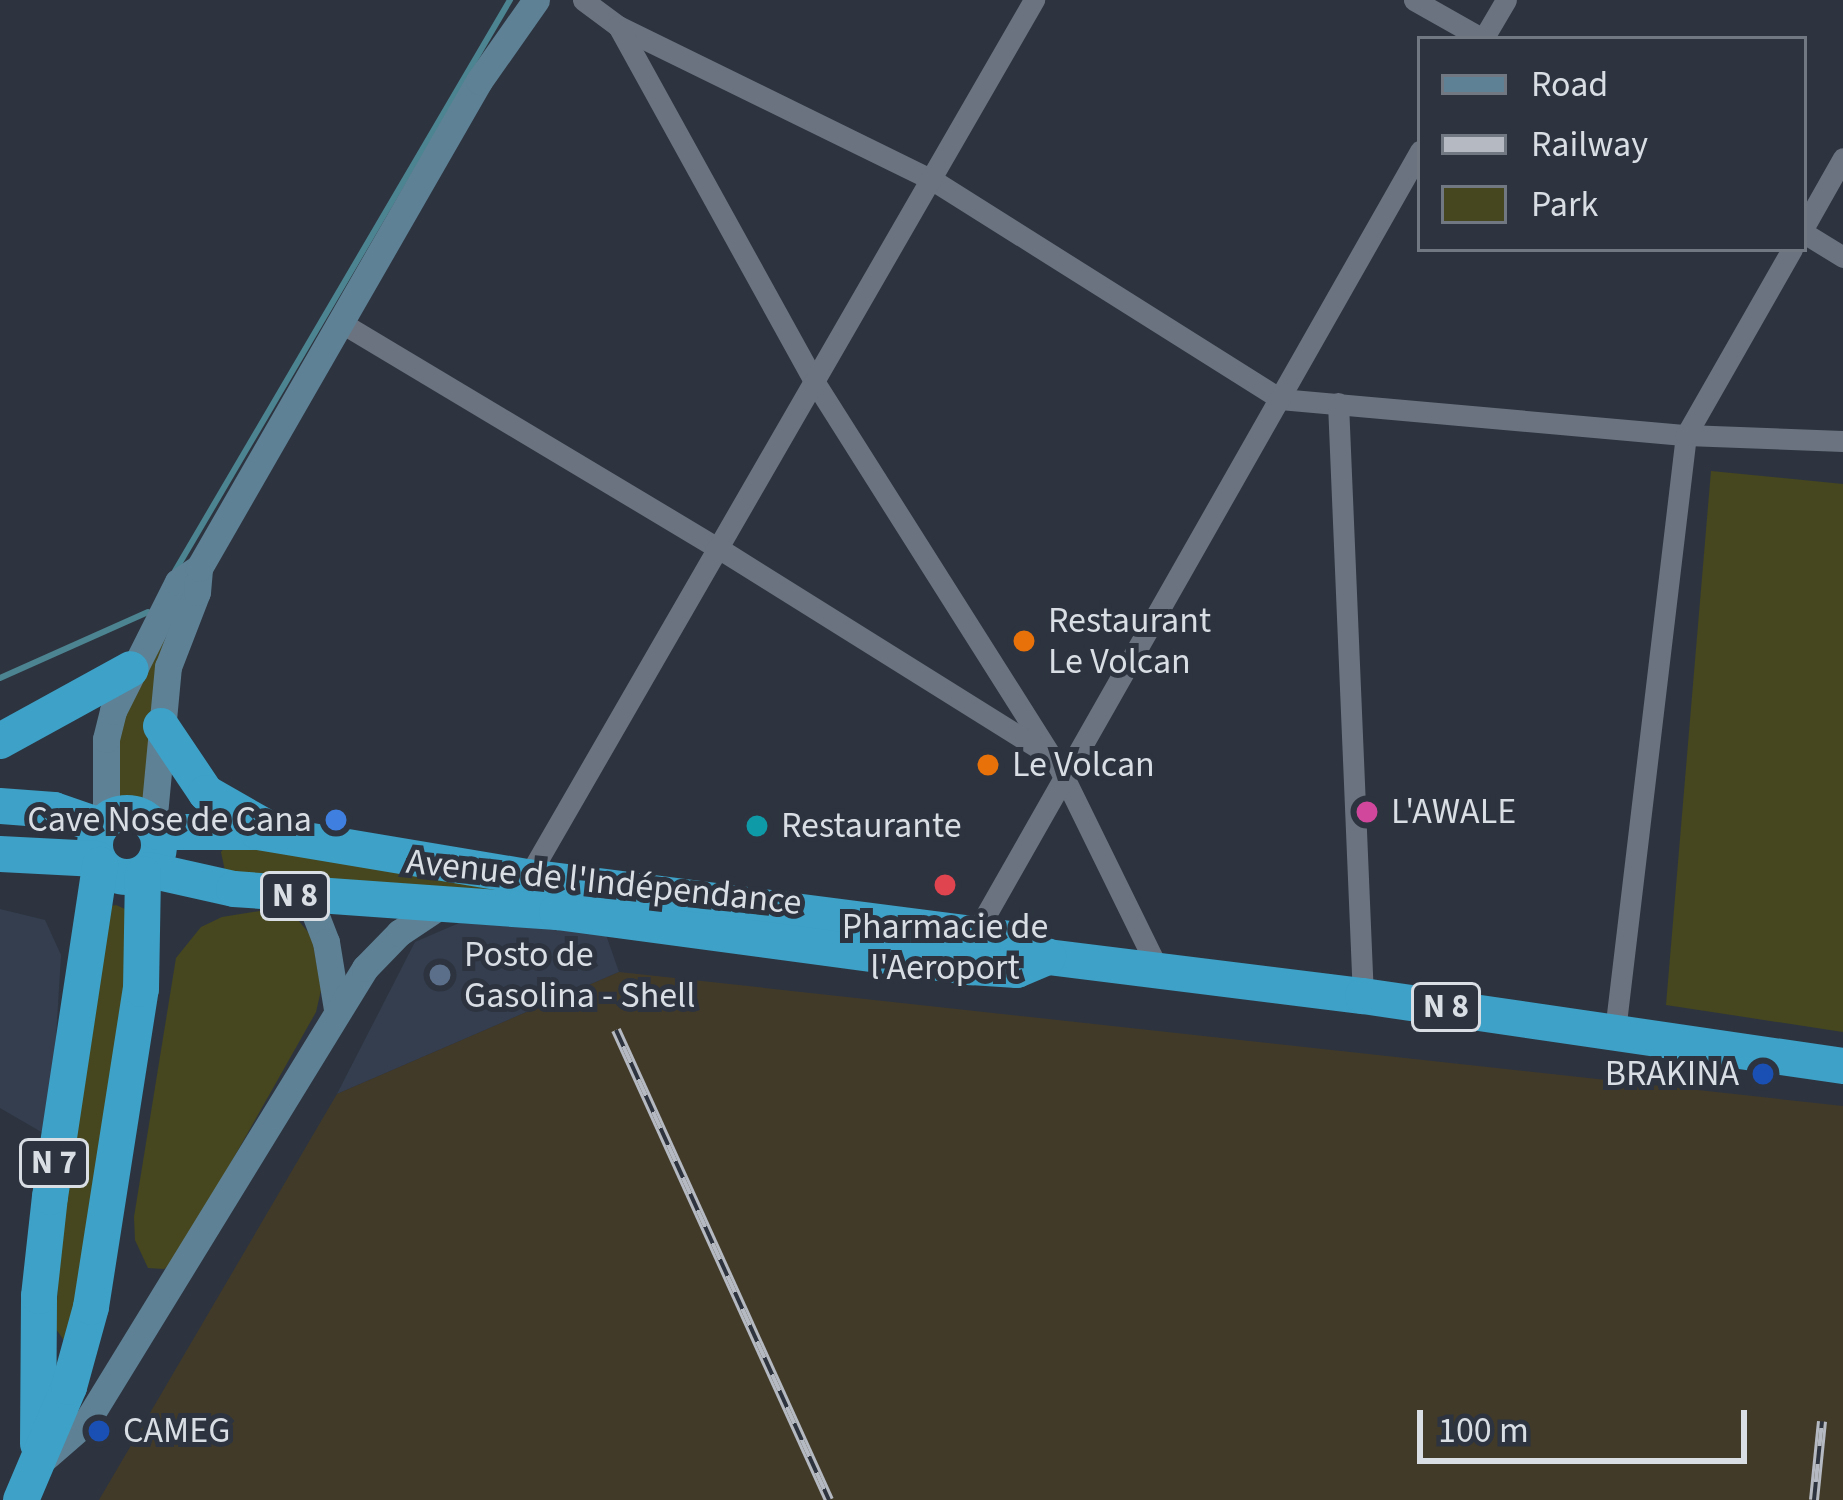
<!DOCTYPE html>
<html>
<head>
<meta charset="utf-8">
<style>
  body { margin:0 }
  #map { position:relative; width:1843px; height:1500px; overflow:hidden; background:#2d343f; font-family:"Source Sans 3",sans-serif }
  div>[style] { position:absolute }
  .built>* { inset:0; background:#343e4f }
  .industrial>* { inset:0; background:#423a29 }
  .green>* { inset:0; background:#46471e }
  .stream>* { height:6px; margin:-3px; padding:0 3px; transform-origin:3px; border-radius:3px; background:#4c8491 }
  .street>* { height:21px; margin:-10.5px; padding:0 10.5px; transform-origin:10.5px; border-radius:10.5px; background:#6b7380 }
  .secondary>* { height:27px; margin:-13.5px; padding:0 13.5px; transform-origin:13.5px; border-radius:13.5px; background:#5e8195 }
  .highway>* { height:36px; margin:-18px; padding:0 18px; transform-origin:18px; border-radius:18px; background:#3ea1c7 }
  .highway>.ring { margin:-18px; padding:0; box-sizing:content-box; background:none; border:36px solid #3ea1c7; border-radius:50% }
  .rail>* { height:10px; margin-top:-5px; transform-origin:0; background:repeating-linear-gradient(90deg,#2d343f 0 18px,#b5bac2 0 36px); box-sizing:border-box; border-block:3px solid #b5bac2 }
  .dots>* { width:33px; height:33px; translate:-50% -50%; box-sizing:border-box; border:6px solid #2d343f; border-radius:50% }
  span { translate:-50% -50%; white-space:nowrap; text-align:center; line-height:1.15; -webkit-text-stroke:10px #2d343f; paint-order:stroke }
  .shield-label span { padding:3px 9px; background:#2d343f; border:3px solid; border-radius:9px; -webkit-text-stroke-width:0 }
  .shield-label { font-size:33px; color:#d9dee5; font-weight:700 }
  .poi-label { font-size:36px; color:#d9dee5 }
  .left { translate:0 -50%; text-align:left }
  .right { translate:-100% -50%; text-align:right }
  .street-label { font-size:36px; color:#d9dee5 }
  .legend { position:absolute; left:1417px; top:36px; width:390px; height:216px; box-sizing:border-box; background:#2d343f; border:3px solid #727881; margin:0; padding:15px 21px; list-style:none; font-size:36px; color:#d9dee5 }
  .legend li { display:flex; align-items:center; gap:24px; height:60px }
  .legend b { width:60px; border:3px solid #727881 }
  .scale { position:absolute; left:1417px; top:1410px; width:330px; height:54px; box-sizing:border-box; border:6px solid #d9dee5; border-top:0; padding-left:15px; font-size:36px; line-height:42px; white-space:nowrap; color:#d9dee5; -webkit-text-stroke:9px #2d343f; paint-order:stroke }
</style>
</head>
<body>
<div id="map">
  <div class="built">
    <div style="clip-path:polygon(0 909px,45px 920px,61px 955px,50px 1137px,0 1108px)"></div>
    <div style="clip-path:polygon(459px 923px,605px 932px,619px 972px,337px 1094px,415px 942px)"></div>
  </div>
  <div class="industrial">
    <div style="clip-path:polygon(619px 972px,1843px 1106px,1843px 1500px,99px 1500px,337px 1094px)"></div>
  </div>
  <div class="green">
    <div style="clip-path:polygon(1711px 471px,1843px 484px,1843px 1032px,1666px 1005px)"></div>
    <div style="clip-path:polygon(165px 637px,148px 803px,116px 801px,112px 765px,123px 719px)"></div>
    <div style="clip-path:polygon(229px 842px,925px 938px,225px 871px,221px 852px)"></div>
    <div style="clip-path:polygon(116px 905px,134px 913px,106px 1169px,65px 1342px,56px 1329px,59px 1249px,105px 907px)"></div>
    <div style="clip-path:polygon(272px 909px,298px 920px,312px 937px,321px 990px,316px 1012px,177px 1258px,164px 1269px,148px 1268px,135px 1240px,134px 1217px,176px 958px,201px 927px,222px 917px)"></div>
  </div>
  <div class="stream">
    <div style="left:175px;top:571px;width:662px;rotate:-59.6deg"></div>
    <div style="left:0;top:678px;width:162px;rotate:-24deg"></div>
  </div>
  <div class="street">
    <div style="left:583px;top:0;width:44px;rotate:36.6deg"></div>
    <div style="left:618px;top:26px;width:348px;rotate:26.1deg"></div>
    <div style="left:931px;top:179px;width:413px;rotate:32.2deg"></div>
    <div style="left:1280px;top:399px;width:408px;rotate:5.1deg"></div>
    <div style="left:1686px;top:435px;width:157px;rotate:2.2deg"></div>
    <div style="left:1414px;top:0;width:79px;rotate:29.5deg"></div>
    <div style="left:618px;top:26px;width:406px;rotate:61.1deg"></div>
    <div style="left:814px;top:381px;width:468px;rotate:57.7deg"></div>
    <div style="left:1064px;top:777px;width:216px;rotate:63.9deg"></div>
    <div style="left:1483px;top:39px;width:45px;rotate:-59.5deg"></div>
    <div style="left:1804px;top:227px;width:79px;rotate:-60.5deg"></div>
    <div style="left:1804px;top:233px;width:46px;rotate:31.6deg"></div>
    <div style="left:340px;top:322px;width:437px;rotate:30.9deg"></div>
    <div style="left:715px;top:546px;width:390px;rotate:32deg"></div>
    <div style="left:1338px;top:403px;width:594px;rotate:87.59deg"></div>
    <div style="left:528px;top:877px;width:1013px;rotate:-60.02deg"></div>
    <div style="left:975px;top:934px;width:901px;rotate:-60.39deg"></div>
    <div style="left:1615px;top:1031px;width:600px;rotate:-83.21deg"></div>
    <div style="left:1686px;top:435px;width:214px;rotate:-60.3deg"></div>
  </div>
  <div class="secondary">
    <div style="left:106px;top:820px;width:81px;rotate:-90deg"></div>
    <div style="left:106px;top:739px;width:29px;rotate:-76deg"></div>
    <div style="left:113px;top:711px;width:144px;rotate:-63.3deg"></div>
    <div style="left:178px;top:582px;width:25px;rotate:-34deg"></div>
    <div style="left:153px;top:825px;width:159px;rotate:-84.6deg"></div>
    <div style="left:168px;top:667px;width:80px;rotate:-68.9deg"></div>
    <div style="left:197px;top:592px;width:24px;rotate:-85deg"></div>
    <div style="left:199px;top:568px;width:562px;rotate:-60.1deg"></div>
    <div style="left:479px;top:81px;width:99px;rotate:-54.9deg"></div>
    <div style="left:309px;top:898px;width:47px;rotate:68.9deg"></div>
    <div style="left:326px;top:942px;width:68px;rotate:80.7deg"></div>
    <div style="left:41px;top:1461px;width:61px;rotate:-41deg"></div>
    <div style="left:87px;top:1421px;width:532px;rotate:-58.46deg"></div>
    <div style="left:365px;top:968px;width:49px;rotate:-45.8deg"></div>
    <div style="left:399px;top:933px;width:54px;rotate:-33.7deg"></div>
  </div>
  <div class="highway">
    <div style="left:161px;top:726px;width:81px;rotate:56.1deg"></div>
    <div style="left:206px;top:793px;width:64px;rotate:29.7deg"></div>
    <div style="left:0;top:741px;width:149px;rotate:-28.8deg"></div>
    <div style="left:0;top:806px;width:54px;rotate:4.2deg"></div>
    <div style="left:54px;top:810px;width:49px;rotate:19.2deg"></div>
    <div class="ring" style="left:95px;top:813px;width:28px;height:28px"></div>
    <div style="left:157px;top:832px;width:101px"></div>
    <div style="left:258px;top:832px;width:274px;rotate:9.5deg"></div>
    <div style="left:528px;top:877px;width:451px;rotate:7.3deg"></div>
    <div style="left:975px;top:934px;width:41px;rotate:8.3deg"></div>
    <div style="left:1016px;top:940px;width:36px;rotate:28deg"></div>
    <div style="left:1048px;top:957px;width:317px;rotate:7.1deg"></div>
    <div style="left:1363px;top:996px;width:485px;rotate:8.3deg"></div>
    <div style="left:0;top:854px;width:97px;rotate:3deg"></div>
    <div style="left:149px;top:870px;width:87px;rotate:12.6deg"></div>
    <div style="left:234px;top:889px;width:324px;rotate:4.1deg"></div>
    <div style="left:557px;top:912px;width:418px;rotate:7.6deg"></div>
    <div style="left:971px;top:967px;width:46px;rotate:3.7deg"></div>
    <div style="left:1017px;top:970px;width:34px;rotate:-23deg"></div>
    <div style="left:38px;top:1444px;width:148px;rotate:-89.6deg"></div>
    <div style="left:39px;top:1296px;width:100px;rotate:-83.7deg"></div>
    <div style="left:50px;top:1197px;width:336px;rotate:-81.4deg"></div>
    <div style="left:21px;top:1500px;width:123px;rotate:-67deg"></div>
    <div style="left:69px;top:1387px;width:83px;rotate:-74.6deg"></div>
    <div style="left:91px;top:1307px;width:322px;rotate:-81.1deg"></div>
    <div style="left:141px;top:989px;width:115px;rotate:-89deg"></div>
  </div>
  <div class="rail">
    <div style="left:616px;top:1030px;width:516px;rotate:65.62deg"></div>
    <div style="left:1814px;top:1500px;width:79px;rotate:-84.2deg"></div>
  </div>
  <div class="dots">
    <div style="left:1024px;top:641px;background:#e8710a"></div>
    <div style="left:988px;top:765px;background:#e8710a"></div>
    <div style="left:1367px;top:812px;background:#d1479c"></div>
    <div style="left:336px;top:820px;background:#3f7fe0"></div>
    <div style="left:757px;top:826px;background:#0f9aa8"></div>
    <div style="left:945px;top:885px;background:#e0444e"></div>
    <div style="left:440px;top:975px;background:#5c6f8a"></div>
    <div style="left:1763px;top:1074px;background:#1a4fb4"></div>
    <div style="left:99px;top:1431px;background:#1a4fb4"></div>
  </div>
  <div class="shield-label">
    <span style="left:295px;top:896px">N 8</span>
    <span style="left:1446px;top:1007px">N 8</span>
    <span style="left:54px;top:1163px">N 7</span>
  </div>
  <div class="poi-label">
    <span class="left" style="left:1048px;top:641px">Restaurant<br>Le Volcan</span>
    <span class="left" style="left:1012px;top:765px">Le Volcan</span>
    <span class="left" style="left:1391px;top:812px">L'AWALE</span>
    <span class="right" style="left:312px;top:820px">Cave Nose de Cana</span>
    <span class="left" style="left:781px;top:826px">Restaurante</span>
    <span style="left:945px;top:947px">Pharmacie de<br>l'Aeroport</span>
    <span class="left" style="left:464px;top:975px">Posto de<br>Gasolina - Shell</span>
    <span class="right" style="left:1739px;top:1074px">BRAKINA</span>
    <span class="left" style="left:123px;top:1431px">CAMEG</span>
  </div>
  <div class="street-label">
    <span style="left:604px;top:882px;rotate:6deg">Avenue de l'Indépendance</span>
  </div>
  <ul class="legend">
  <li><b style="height:15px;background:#5e8195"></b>Road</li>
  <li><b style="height:15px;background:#b5bac2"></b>Railway</li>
  <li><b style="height:33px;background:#46471e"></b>Park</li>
  </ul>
  <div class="scale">100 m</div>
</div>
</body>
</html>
